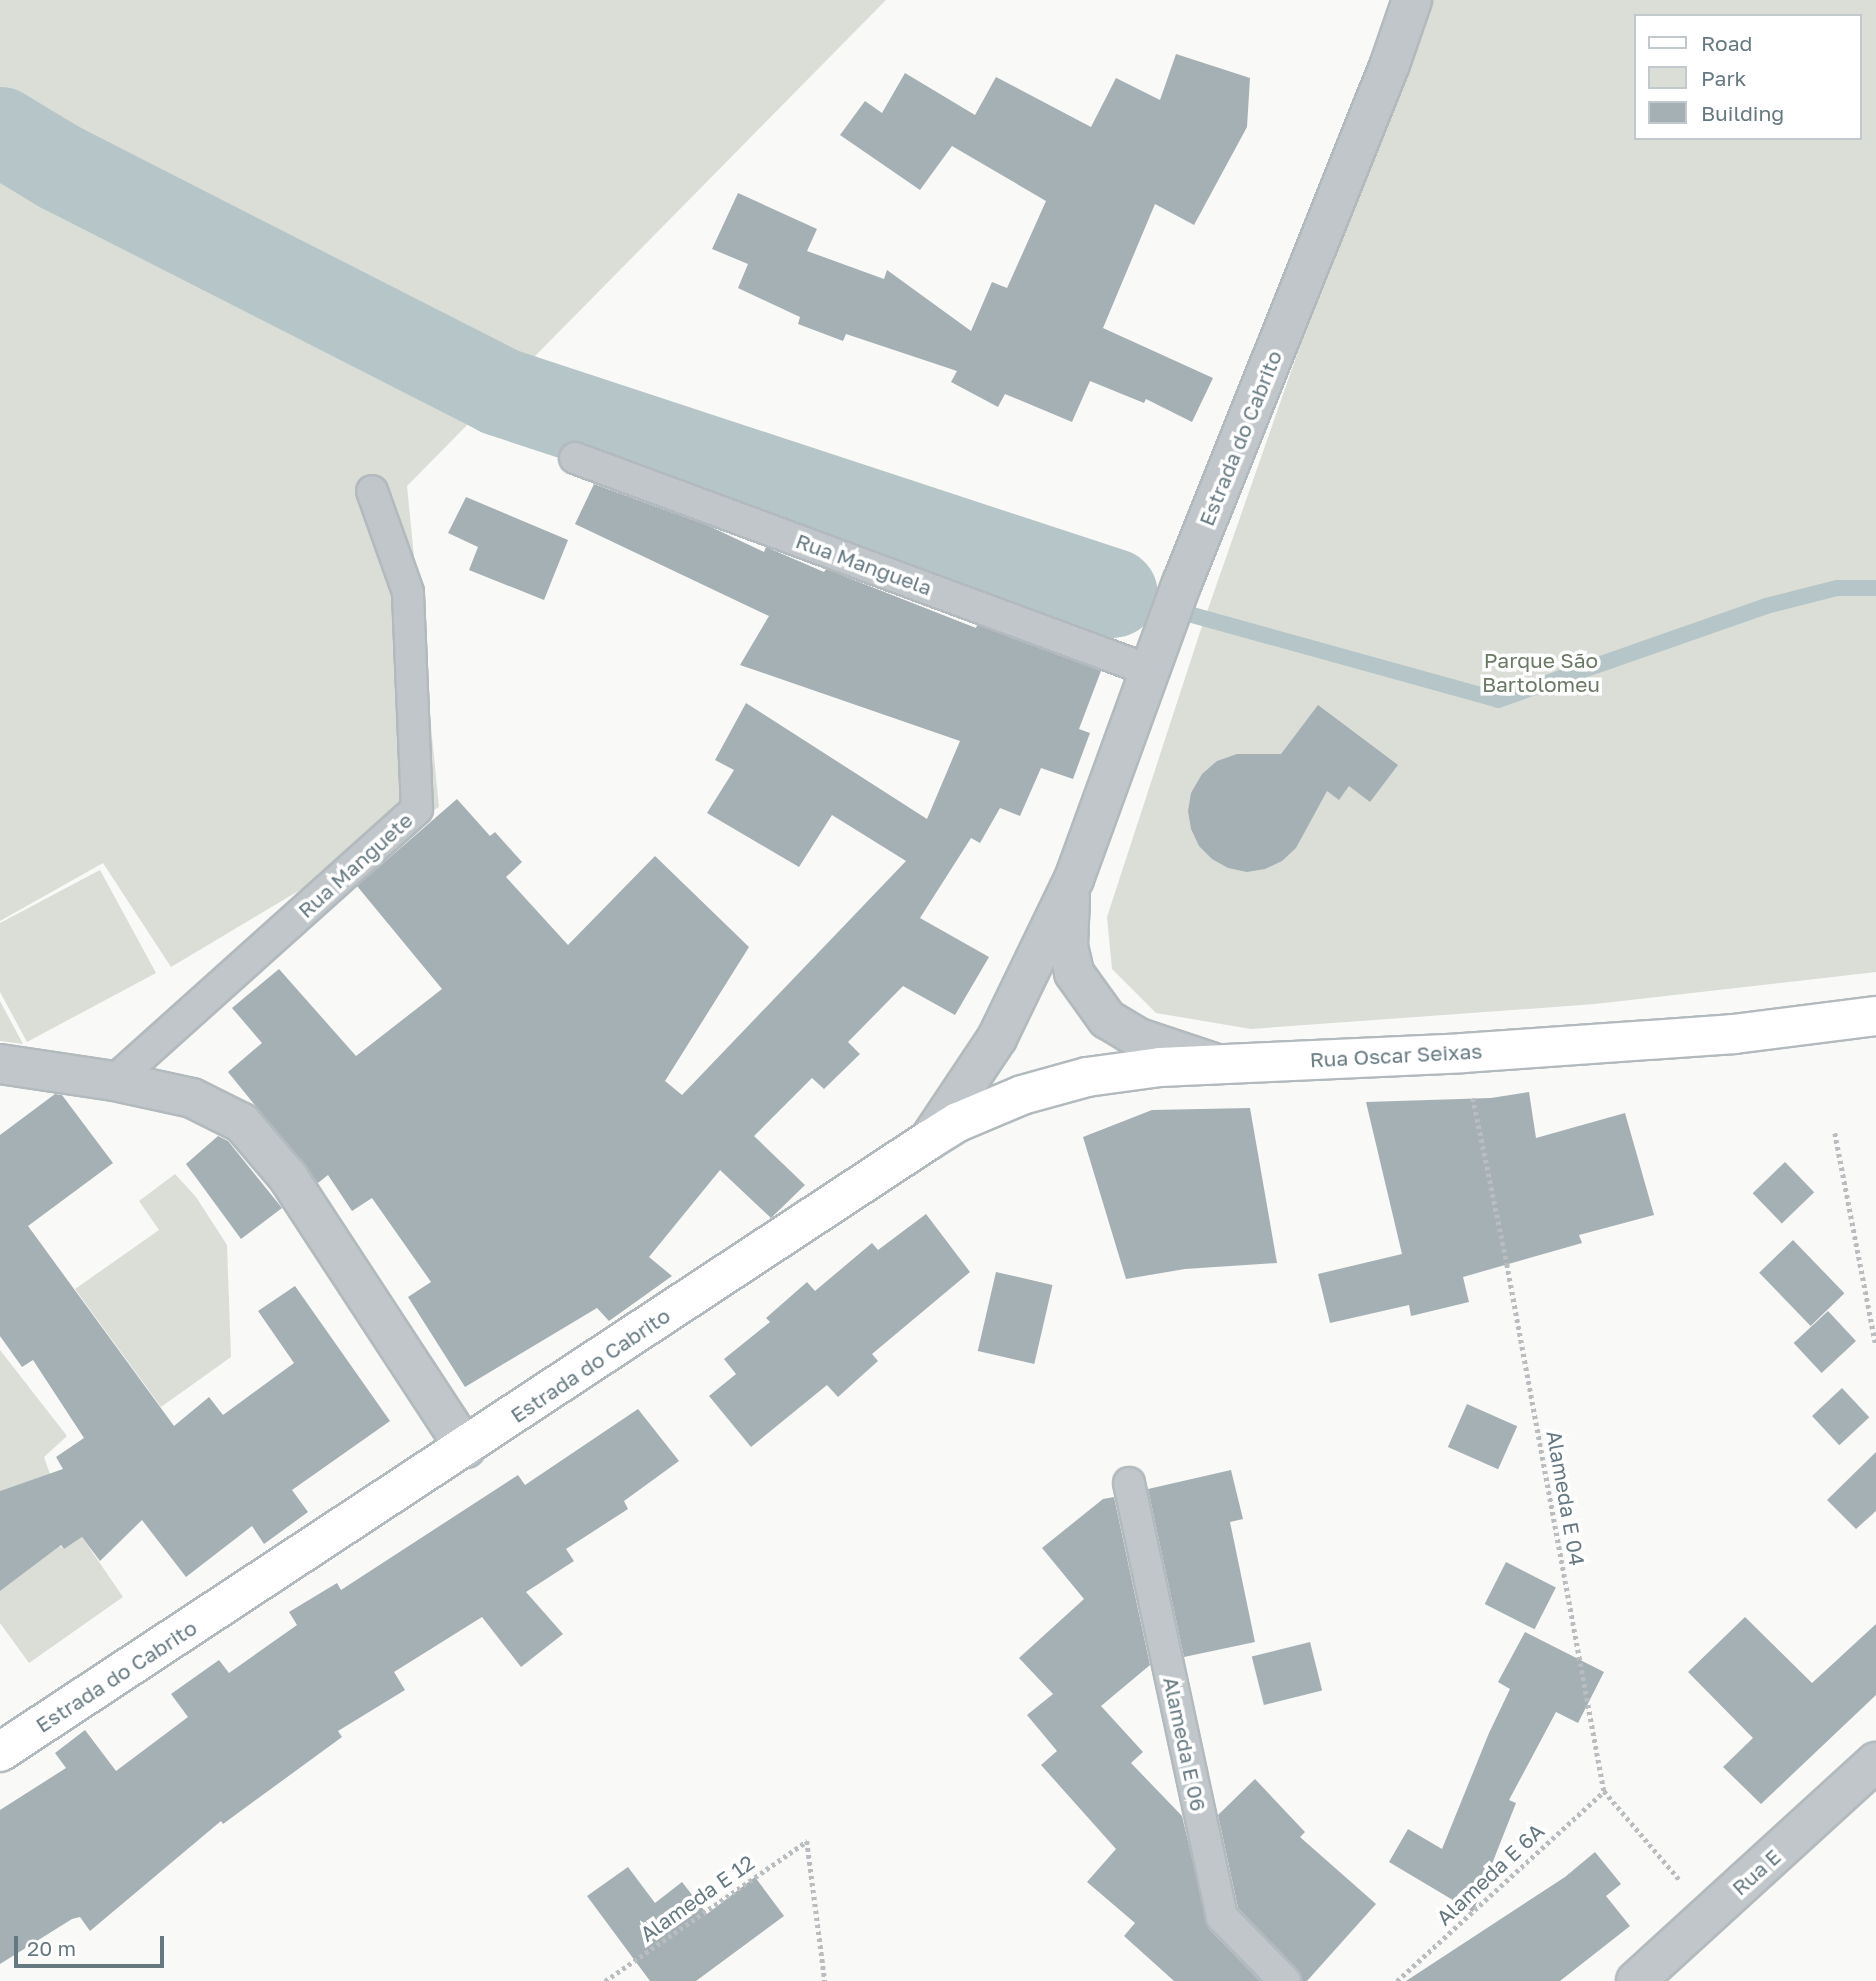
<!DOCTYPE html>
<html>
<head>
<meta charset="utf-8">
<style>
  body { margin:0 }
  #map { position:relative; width:1876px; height:1981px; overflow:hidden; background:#f9f9f7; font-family:"Golos Text",sans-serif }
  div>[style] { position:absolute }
  .green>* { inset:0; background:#daded7 }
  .stream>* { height:16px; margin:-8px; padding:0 8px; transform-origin:8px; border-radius:8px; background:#b6c5c7 }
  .river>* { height:89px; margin:-44.5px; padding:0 44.5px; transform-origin:44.5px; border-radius:44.5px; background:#b6c5c7 }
  .building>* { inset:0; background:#a5b0b4; transform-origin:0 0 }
  .path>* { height:4.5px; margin-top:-2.25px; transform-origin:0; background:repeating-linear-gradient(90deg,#b9bdbf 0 3.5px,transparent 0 7px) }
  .roads { filter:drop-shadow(2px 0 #b3babd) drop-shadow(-2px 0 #b3babd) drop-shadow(0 2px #b3babd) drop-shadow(0 -2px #b3babd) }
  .service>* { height:30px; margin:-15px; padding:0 15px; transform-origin:15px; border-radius:15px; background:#c0c6c9 }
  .minor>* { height:38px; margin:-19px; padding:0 19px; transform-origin:19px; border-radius:19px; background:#c0c6c9 }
  .secondary>* { height:38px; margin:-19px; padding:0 19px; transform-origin:19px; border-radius:19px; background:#fff }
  span { translate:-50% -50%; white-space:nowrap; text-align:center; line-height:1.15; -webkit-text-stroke:7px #fff; paint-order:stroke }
  .street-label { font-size:21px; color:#667981 }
  .park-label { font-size:21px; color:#6b7965 }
  .legend { position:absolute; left:1634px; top:14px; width:228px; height:126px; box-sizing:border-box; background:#fff; border:2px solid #c2c9cd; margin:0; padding:9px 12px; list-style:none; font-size:21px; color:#667981 }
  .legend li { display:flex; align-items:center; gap:14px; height:35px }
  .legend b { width:35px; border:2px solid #c2c9cd }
  .scale { position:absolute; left:14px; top:1936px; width:150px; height:32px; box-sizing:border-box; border:4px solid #667981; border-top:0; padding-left:9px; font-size:21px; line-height:24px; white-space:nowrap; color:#667981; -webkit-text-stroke:5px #fff; paint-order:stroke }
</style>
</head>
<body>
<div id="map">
  <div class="green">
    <div style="clip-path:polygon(0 0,886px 0,407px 486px,439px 807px,171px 967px,103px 863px,0 921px)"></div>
    <div style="clip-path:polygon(evenodd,1421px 0,1876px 0,1876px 972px,1595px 1004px,1251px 1029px,1156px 1013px,1112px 969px,1107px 917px,1201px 629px,1421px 0,1636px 16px,1860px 16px,1860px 138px,1636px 138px,1636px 16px)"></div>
    <div style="clip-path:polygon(100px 870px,156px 973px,27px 1042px,0 992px,0 923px)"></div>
    <div style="clip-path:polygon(0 1001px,23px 1044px,0 1041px)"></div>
    <div style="clip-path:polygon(175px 1174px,196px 1197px,227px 1245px,231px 1357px,161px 1407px,75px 1289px,159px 1230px,139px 1201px)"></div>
    <div style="clip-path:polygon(0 1350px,67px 1436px,44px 1457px,50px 1474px,0 1491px)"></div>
    <div style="clip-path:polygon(0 1507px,64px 1549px,82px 1537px,123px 1597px,29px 1663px,0 1623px)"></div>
  </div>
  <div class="stream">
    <div style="left:1113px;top:593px;width:400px;rotate:15.5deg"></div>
    <div style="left:1498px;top:700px;width:284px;rotate:-19.3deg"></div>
    <div style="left:1766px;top:606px;width:73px;rotate:-14.2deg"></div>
    <div style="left:1837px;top:588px;width:39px"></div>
  </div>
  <div class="river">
    <div style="left:0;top:131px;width:70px;rotate:31deg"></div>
    <div style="left:60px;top:167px;width:493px;rotate:27deg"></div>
    <div style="left:499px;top:391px;width:646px;rotate:18.21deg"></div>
  </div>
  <div class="building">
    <div style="clip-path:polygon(1176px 54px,1250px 78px,1247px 127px,1194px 225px,1155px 204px,1103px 328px,1213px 378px,1192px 422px,1146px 399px,1144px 403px,1090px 381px,1072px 422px,1005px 394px,998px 407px,951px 382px,957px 371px,846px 334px,843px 341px,798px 324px,800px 317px,738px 288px,748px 264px,712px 249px,738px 193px,817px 229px,807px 251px,884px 279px,887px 270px,971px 331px,992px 282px,1007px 288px,1046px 201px,952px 146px,920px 190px,840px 135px,865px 101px,882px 113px,905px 73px,975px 115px,996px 77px,1091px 127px,1116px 78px,1160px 100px)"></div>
    <div style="clip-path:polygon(594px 484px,709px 526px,764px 552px,766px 547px,824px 572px,826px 569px,976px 628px,977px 625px,1101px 671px,1079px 729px,1090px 733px,1073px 779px,1041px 768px,1020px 816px,1000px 808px,980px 843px,971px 838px,920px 918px,989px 957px,955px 1015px,903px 986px,848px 1042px,860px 1054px,824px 1089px,812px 1078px,754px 1136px,805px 1185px,771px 1218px,720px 1170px,649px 1257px,672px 1276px,609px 1321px,597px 1308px,465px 1387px,408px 1297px,431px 1282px,372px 1198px,352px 1211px,328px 1175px,318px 1183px,228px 1072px,262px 1043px,232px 1008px,279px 969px,356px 1056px,442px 989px,357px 886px,457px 799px,490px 836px,495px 832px,522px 862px,506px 877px,568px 945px,655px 856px,749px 947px,665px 1081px,682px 1095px,906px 861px,832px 815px,799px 867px,707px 813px,734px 770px,715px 760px,746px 703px,927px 819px,960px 741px,740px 665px,769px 616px,575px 524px)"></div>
    <div style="clip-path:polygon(466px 497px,568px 540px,544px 600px,469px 570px,478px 547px,448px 533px)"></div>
    <div style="clip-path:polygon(1318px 705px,1398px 765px,1370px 802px,1349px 786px,1339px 800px,1327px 791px,1296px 848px,1282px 861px,1265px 869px,1247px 872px,1228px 868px,1212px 859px,1199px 846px,1191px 829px,1188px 811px,1191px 793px,1202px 774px,1217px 761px,1237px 754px,1281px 754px)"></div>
    <div style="clip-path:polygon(1529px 1092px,1536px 1138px,1625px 1113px,1654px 1215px,1579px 1235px,1582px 1243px,1463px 1277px,1469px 1302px,1411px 1316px,1409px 1305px,1330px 1323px,1318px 1274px,1402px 1254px,1366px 1102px,1491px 1098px)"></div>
    <div style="clip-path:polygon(55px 1094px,62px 1095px,113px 1163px,28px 1226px,174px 1426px,209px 1397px,223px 1415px,294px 1363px,258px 1311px,295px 1286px,390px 1421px,292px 1490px,308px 1512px,264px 1544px,252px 1526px,186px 1577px,142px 1520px,100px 1561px,82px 1537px,64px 1549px,61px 1545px,0 1591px,0 1491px,63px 1469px,56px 1457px,84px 1438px,33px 1360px,22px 1367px,0 1336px,0 1135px)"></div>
    <div style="clip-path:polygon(1250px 1108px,1277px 1263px,1185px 1269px,1126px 1279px,1083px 1137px,1152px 1110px)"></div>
    <div style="clip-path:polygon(218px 1136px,228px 1141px,282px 1208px,241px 1239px,186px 1164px)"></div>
    <div style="left:1785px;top:1162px;width:42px;height:45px;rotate:46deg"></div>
    <div style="clip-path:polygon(926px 1214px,970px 1272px,872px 1354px,878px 1361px,838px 1397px,827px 1385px,751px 1447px,709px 1396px,736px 1374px,724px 1359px,770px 1322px,766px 1318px,807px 1282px,815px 1291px,872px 1243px,878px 1250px)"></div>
    <div style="left:1793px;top:1240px;width:74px;height:47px;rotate:46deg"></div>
    <div style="left:996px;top:1272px;width:58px;height:81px;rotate:13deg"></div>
    <div style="left:1828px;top:1311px;width:41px;height:47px;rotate:47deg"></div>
    <div style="left:1842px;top:1388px;width:40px;height:41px;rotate:47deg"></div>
    <div style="left:1467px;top:1404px;width:55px;height:47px;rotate:24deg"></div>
    <div style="clip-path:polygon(638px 1409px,679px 1461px,624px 1501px,628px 1509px,566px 1549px,574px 1561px,526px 1592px,563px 1634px,521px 1667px,482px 1617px,394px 1672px,405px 1690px,338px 1731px,342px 1737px,223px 1824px,221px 1821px,90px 1931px,80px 1917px,72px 1919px,0 1964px,0 1810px,66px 1768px,55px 1753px,85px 1730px,116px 1771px,188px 1717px,171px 1694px,219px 1660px,229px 1673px,297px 1625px,289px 1612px,337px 1583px,341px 1590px,518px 1475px,525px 1485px)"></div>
    <div style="clip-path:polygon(1876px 1452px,1876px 1511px,1856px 1529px,1827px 1500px)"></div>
    <div style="clip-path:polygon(1231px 1470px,1243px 1519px,1230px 1522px,1255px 1642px,1184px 1657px,1148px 1489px)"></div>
    <div style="clip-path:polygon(1114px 1497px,1150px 1665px,1101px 1706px,1143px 1752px,1131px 1763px,1182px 1816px,1209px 1929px,1260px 1981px,1174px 1981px,1124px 1936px,1135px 1923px,1087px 1882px,1116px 1849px,1041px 1765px,1057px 1751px,1027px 1715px,1053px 1694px,1019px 1658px,1084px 1599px,1042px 1548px,1103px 1499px)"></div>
    <div style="left:1506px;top:1562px;width:56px;height:47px;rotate:27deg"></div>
    <div style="clip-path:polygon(1745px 1617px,1812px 1683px,1876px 1624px,1876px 1695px,1761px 1804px,1723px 1767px,1753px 1738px,1688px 1672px)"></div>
    <div style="clip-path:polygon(1525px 1632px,1604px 1672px,1578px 1723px,1556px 1712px,1509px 1800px,1516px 1803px,1473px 1912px,1389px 1862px,1408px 1829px,1442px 1849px,1489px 1733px,1510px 1689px,1498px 1682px)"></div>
    <div style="left:1310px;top:1642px;width:50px;height:60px;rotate:76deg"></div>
    <div style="clip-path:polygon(1255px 1779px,1305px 1832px,1300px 1837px,1376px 1904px,1307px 1981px,1302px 1981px,1297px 1969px,1238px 1908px,1218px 1815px)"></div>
    <div style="clip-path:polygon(1595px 1852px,1621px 1884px,1606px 1896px,1630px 1926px,1560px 1981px,1406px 1981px,1565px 1877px)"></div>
    <div style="clip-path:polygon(628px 1867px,655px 1903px,682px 1882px,707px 1914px,755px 1877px,784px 1916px,696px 1981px,650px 1981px,587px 1896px)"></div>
  </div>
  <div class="path">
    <div style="left:1473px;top:1098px;width:169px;rotate:78.4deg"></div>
    <div style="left:1507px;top:1264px;width:536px;rotate:79.57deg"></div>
    <div style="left:1604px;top:1791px;width:116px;rotate:49.6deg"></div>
    <div style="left:1835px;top:1133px;width:216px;rotate:79.1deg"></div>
    <div style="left:605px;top:1981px;width:246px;rotate:-34.7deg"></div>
    <div style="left:807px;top:1841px;width:141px;rotate:82.7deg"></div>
    <div style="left:1397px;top:1981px;width:281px;rotate:-42.5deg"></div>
  </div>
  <div class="roads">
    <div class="service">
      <div style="left:575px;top:458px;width:614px;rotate:20.29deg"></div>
      <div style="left:114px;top:1081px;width:407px;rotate:-41.9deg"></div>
      <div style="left:417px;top:809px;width:217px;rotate:-92.4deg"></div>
      <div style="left:408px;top:592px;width:107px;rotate:-109.6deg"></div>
      <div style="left:1129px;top:1483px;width:444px;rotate:77.9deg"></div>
      <div style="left:1222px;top:1917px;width:90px;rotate:45.5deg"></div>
    </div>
    <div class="minor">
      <div style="left:1070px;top:898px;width:48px;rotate:92.4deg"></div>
      <div style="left:1068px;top:946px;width:28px;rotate:77deg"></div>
      <div style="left:1074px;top:973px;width:57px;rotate:54.3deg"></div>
      <div style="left:1107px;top:1019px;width:37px;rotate:31deg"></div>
      <div style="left:1139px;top:1038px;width:79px;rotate:18.4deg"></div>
      <div style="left:0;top:1064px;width:115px;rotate:8.5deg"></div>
      <div style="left:114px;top:1081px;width:80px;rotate:12.3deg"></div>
      <div style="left:192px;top:1098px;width:56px;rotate:26.6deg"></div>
      <div style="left:242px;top:1123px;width:71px;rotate:49.6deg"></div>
      <div style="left:288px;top:1177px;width:324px;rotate:56.8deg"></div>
      <div style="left:929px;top:1140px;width:123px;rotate:-56.3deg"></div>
      <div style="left:997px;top:1038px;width:177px;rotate:-64.2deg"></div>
      <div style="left:1074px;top:879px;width:315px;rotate:-70deg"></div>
      <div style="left:1182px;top:583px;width:559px;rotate:-68.16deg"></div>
      <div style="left:1390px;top:64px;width:68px;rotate:-71deg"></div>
      <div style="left:1636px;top:1981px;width:325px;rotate:-42.4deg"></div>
    </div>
    <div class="secondary">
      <div style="left:0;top:1752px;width:1112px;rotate:-33.38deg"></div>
      <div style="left:929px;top:1140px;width:34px;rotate:-32deg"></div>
      <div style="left:958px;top:1122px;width:69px;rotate:-22.9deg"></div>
      <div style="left:1022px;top:1095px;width:67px;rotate:-15.5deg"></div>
      <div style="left:1087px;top:1077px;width:74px;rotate:-7.8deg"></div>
      <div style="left:1160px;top:1067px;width:303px;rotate:-2.6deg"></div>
      <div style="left:1463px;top:1053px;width:272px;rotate:-4deg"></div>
      <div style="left:1734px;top:1034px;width:143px;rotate:-7.2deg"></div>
    </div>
  </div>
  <div class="street-label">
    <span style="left:1240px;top:438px;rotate:-68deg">Estrada do Cabrito</span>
    <span style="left:864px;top:564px;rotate:20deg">Rua Manguela</span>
    <span style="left:355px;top:865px;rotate:-42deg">Rua Manguete</span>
    <span style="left:1396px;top:1055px;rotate:-3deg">Rua Oscar Seixas</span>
    <span style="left:590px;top:1365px;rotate:-34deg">Estrada do Cabrito</span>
    <span style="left:1566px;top:1498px;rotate:80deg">Alameda E 04</span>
    <span style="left:116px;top:1676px;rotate:-33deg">Estrada do Cabrito</span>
    <span style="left:1185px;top:1744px;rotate:78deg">Alameda E 06</span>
    <span style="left:1756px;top:1872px;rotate:-42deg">Rua E</span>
    <span style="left:1490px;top:1874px;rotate:-43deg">Alameda E 6A</span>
    <span style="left:697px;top:1898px;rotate:-35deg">Alameda E 12</span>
  </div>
  <div class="park-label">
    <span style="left:1541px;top:672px">Parque São<br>Bartolomeu</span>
  </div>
  <ul class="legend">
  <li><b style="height:9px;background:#fff"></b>Road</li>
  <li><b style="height:19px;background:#daded7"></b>Park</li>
  <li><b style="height:19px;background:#a5b0b4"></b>Building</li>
  </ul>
  <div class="scale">20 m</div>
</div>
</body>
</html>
